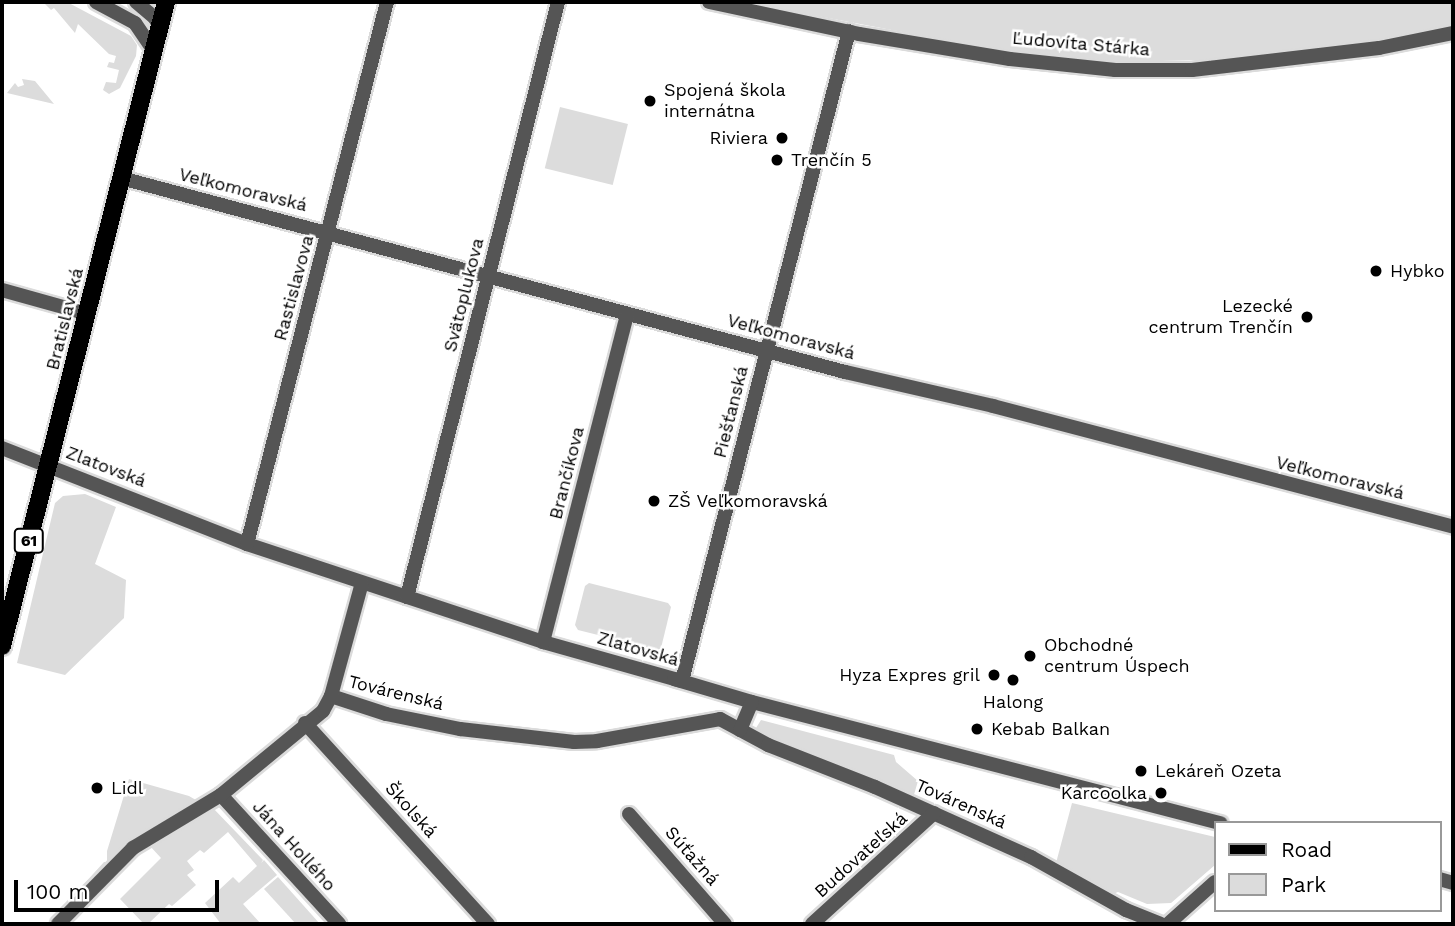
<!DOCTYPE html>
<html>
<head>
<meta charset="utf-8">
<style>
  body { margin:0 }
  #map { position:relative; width:1455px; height:926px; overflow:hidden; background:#fff; font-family:"Work Sans",sans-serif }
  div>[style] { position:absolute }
  .green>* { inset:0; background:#dcdcdc; transform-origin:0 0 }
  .roads { filter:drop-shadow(2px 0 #dbdbdb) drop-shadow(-2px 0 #dbdbdb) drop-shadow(0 2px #dbdbdb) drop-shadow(0 -2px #dbdbdb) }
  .minor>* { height:14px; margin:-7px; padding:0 7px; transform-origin:7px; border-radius:7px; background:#555 }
  .major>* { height:18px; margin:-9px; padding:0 9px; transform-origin:9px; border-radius:9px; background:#000 }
  .dots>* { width:19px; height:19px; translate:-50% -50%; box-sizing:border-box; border:4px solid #fff; border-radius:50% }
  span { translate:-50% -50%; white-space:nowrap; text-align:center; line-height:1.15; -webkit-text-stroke:5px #fff; paint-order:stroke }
  .shield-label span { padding:2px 5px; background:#fff; border:2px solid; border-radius:5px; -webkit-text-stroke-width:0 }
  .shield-label { font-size:16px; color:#000; font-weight:700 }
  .street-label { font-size:18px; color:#000 }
  .poi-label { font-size:18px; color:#000 }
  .left { translate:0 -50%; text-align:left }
  .right { translate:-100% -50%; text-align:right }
  .frame { position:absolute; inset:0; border:4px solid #000; pointer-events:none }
  .legend { position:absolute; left:1214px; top:821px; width:228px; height:91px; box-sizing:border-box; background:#fff; border:2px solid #999; margin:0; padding:9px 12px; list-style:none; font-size:21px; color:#000 }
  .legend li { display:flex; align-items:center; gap:14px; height:35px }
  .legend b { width:35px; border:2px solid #999 }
  .scale { position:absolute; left:14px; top:880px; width:205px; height:32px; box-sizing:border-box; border:4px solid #000; border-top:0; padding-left:9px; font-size:21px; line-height:24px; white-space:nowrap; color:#000; -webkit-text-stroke:5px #fff; paint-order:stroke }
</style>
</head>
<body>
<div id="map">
  <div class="green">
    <div style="clip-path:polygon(43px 2px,67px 2px,131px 36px,137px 45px,136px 56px,120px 88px,109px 94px,103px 90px,106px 82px,116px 83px,119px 70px,107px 67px,109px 62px,114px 63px,116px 56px,109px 54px,78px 24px,75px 33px,54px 8px,51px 10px)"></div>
    <div style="clip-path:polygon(744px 2px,1453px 2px,1453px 26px,1355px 46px,1257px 59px,1113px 62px,1003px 51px)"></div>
    <div style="clip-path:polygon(22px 79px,35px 81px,54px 104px,7px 93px,15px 83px,18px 87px,24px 85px)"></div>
    <div style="left:560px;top:107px;width:70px;height:63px;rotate:14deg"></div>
    <div style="clip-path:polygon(85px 494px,116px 507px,95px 564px,126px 580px,124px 618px,65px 675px,17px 663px,55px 503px,63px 496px)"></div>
    <div style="clip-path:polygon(589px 583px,668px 603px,671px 607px,661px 648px,658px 650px,578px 630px,575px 625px,585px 586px)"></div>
    <div style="clip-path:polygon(761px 720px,894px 755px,896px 762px,918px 781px,913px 798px,763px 736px,756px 728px)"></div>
    <div style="clip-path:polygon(129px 779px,189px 796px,201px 803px,145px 831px,107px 868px,106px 863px,48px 924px,104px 862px,107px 862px,107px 851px)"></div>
    <div style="clip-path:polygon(1072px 803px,1215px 837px,1215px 865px,1171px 903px,1147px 904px,1118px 892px,1113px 894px,1056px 863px)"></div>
    <div style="clip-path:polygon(212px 807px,263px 860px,261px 863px,264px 860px,277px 875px,243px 904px,261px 924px,221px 924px,205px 903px,233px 877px,239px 883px,257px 866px,228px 832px,204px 853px,200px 850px,187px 861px,194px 870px,187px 875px,196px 885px,172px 906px,169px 904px,150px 922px,152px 924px,144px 924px,120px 899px,161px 858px,149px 845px)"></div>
    <div style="clip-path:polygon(278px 877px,320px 924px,296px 924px,264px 889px)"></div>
  </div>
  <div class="roads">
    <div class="minor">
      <div style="left:96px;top:2px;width:44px;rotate:28.3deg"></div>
      <div style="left:135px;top:23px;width:34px;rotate:56deg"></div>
      <div style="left:136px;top:2px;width:25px;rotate:40deg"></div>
      <div style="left:155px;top:18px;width:10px;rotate:61deg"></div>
      <div style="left:709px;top:2px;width:153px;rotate:12deg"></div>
      <div style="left:859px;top:34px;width:153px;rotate:9.4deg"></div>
      <div style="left:1010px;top:59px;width:106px;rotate:6deg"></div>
      <div style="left:1115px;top:70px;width:77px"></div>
      <div style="left:1192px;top:70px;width:188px;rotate:-6.7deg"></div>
      <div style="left:1379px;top:48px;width:76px;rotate:-11.5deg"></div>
      <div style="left:121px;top:178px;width:750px;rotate:15deg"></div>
      <div style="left:845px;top:372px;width:152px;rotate:12.9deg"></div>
      <div style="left:993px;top:406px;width:476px;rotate:14.7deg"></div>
      <div style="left:2px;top:290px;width:89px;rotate:15.6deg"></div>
      <div style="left:2px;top:448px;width:263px;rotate:21.4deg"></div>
      <div style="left:247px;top:544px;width:312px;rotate:18.3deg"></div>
      <div style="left:543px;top:642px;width:144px;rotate:15.7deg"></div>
      <div style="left:247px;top:544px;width:560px;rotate:-75.52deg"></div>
      <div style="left:407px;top:597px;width:614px;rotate:-75.76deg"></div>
      <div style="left:543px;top:642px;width:338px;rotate:-75.6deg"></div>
      <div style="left:674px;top:679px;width:81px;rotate:16.4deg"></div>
      <div style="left:752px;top:702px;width:484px;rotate:14.5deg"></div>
      <div style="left:682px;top:681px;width:671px;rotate:-75.59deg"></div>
      <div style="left:331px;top:696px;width:58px;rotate:18.1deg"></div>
      <div style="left:386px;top:714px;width:76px;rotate:11.5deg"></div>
      <div style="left:460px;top:729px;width:115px;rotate:6.5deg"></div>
      <div style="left:574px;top:742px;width:23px;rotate:-2deg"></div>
      <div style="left:597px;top:741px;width:125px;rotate:-10.1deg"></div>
      <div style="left:720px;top:719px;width:55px;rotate:28.4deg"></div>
      <div style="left:768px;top:745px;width:115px;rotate:21.4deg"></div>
      <div style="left:875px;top:787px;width:171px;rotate:24.2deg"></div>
      <div style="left:1031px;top:857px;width:109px;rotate:29.2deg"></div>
      <div style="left:1126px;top:910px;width:37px;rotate:22deg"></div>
      <div style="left:305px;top:723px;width:272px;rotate:47.7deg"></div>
      <div style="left:740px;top:730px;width:30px;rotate:-67deg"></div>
      <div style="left:221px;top:795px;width:175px;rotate:47.5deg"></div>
      <div style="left:629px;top:814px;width:146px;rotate:48.9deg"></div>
      <div style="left:1439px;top:879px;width:15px;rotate:16deg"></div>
      <div style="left:58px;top:924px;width:107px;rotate:-45.4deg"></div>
      <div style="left:133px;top:848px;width:103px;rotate:-31.1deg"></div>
      <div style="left:221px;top:795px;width:132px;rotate:-39.5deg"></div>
      <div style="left:323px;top:711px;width:17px;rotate:-62deg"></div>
      <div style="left:331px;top:696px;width:117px;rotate:-74.7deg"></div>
      <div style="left:812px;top:924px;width:165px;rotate:-42.3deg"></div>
      <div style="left:1168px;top:924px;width:63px;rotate:-41.8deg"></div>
    </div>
    <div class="major">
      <div style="left:2px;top:646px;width:665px;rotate:-75.71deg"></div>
    </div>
  </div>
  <div class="dots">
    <div style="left:650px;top:101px;background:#000"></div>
    <div style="left:782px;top:138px;background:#000"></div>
    <div style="left:777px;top:160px;background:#000"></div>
    <div style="left:1376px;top:271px;background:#000"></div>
    <div style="left:1307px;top:317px;background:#000"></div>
    <div style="left:654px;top:501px;background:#000"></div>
    <div style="left:1030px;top:656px;background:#000"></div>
    <div style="left:994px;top:675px;background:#000"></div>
    <div style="left:1013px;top:680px;background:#000"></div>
    <div style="left:977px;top:729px;background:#000"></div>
    <div style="left:1141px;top:771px;background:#000"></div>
    <div style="left:97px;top:788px;background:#000"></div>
    <div style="left:1161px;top:793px;background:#000"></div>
  </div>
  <div class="shield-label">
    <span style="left:29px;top:541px">61</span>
  </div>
  <div class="street-label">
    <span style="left:1081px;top:44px;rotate:5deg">Ľudovíta Stárka</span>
    <span style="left:243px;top:190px;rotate:14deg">Veľkomoravská</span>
    <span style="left:294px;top:288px;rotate:-75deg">Rastislavova</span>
    <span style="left:464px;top:295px;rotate:-76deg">Svätoplukova</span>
    <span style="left:65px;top:319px;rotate:-76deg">Bratislavská</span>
    <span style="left:791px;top:337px;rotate:15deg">Veľkomoravská</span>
    <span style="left:731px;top:412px;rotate:-76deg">Piešťanská</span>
    <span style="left:106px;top:467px;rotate:21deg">Zlatovská</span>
    <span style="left:567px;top:473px;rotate:-76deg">Brančíkova</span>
    <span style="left:1340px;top:478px;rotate:14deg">Veľkomoravská</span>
    <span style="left:638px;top:649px;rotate:16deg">Zlatovská</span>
    <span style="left:396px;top:693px;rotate:14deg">Továrenská</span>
    <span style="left:961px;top:804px;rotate:24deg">Továrenská</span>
    <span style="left:411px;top:810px;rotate:48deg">Školská</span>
    <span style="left:294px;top:846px;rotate:48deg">Jána Hollého</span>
    <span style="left:861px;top:855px;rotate:-42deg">Budovateľská</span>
    <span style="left:692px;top:856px;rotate:49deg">Súťažná</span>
  </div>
  <div class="poi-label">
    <span class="left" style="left:664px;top:101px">Spojená škola<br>internátna</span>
    <span class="right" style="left:768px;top:138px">Riviera</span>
    <span class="left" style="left:791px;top:160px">Trenčín 5</span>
    <span class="left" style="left:1390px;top:271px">Hybko</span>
    <span class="right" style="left:1293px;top:317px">Lezecké<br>centrum Trenčín</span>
    <span class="left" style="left:668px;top:501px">ZŠ Veľkomoravská</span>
    <span class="left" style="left:1044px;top:656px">Obchodné<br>centrum Úspech</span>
    <span class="right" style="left:980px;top:675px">Hyza Expres gril</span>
    <span style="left:1013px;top:702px">Halong</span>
    <span class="left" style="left:991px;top:729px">Kebab Balkan</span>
    <span class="left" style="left:1155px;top:771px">Lekáreň Ozeta</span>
    <span class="left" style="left:111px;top:788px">Lidl</span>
    <span class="right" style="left:1147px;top:793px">Karcoolka</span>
  </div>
  <div class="frame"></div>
  <ul class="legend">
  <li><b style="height:9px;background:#000"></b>Road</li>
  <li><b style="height:19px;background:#dcdcdc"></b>Park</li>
  </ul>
  <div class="scale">100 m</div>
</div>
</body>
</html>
